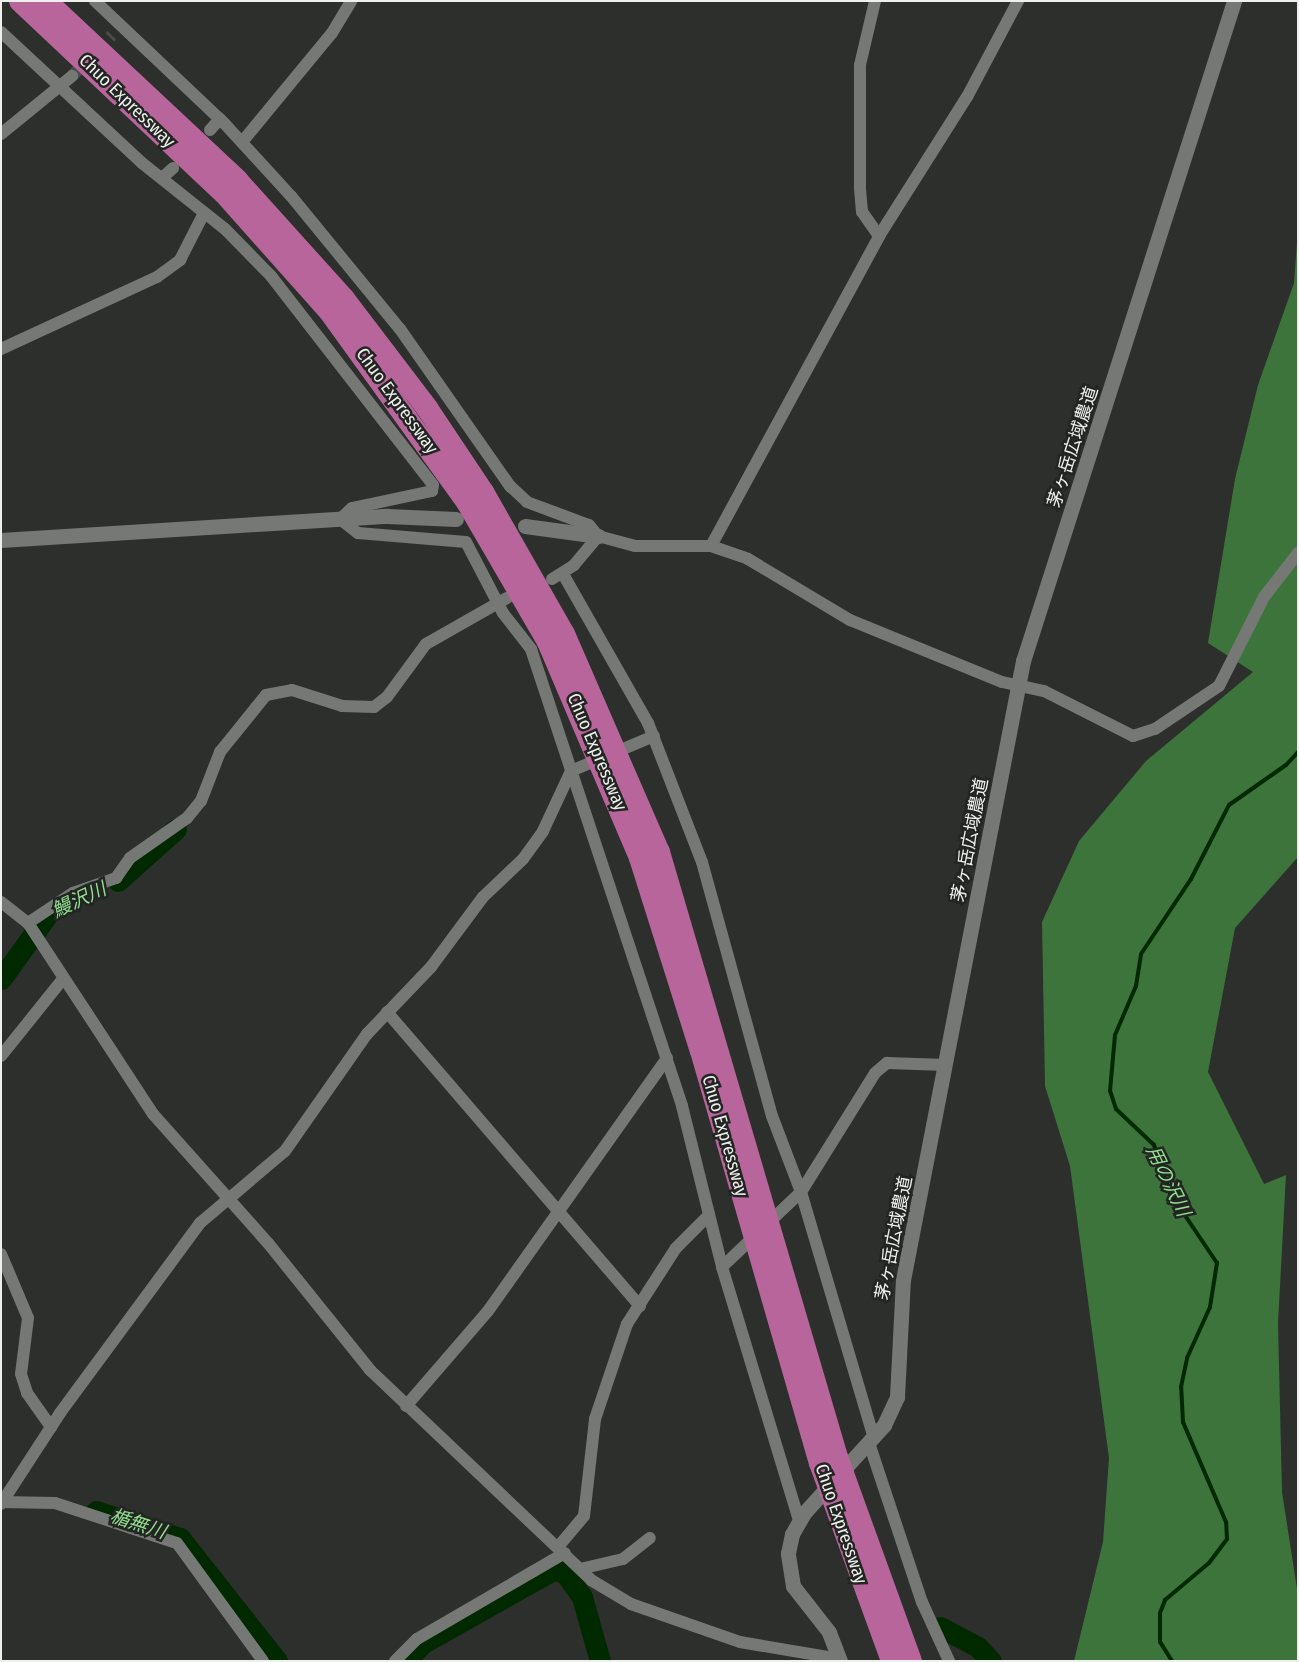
<!DOCTYPE html>
<html>
<head>
<meta charset="utf-8">
<style>
  body { margin:0 }
  #map { position:relative; width:1299px; height:1662px; overflow:hidden; background:#2c2f2c; font-family:"Fira Sans Condensed","Noto Sans JP",sans-serif }
  div>[style] { position:absolute }
  .forest>* { inset:0; background:#3c743b }
  .stream>* { height:4px; margin:-2px; padding:0 2px; transform-origin:2px; border-radius:2px; background:#002900 }
  .river>* { height:21px; margin:-10.5px; padding:0 10.5px; transform-origin:10.5px; border-radius:10.5px; background:#002900 }
  .minor-tunnel>* { height:12px; margin-top:-6px; transform-origin:0; background:repeating-linear-gradient(90deg,#494c49 0 12px,transparent 0 18px) }
  .minor>* { height:12px; margin:-6px; padding:0 6px; transform-origin:6px; border-radius:6px; background:#757875 }
  .tertiary>* { height:15px; margin:-7.5px; padding:0 7.5px; transform-origin:7.5px; border-radius:7.5px; background:#757875 }
  .motorway>* { height:22px; margin:-11px; padding:0 11px; transform-origin:11px; border-radius:11px; background:#b7659a }
  span { translate:-50% -50%; white-space:nowrap; text-align:center; line-height:1.15; -webkit-text-stroke:5px #232522; paint-order:stroke }
  .street-label { font-size:18px; color:#eef0ee }
  .water-label { font-size:19px; color:#90df8e; font-style:italic }
  .frame { position:absolute; inset:0; border:2px solid #eef0ee; pointer-events:none }
</style>
</head>
<body>
<div id="map">
  <div class="forest">
    <div style="clip-path:polygon(1298px 229px,1298px 857px,1235px 928px,1208px 1072px,1264px 1184px,1286px 1175px,1278px 1323px,1282px 1492px,1298px 1595px,1298px 1661px,1074px 1661px,1103px 1542px,1109px 1458px,1070px 1166px,1045px 1086px,1042px 922px,1079px 841px,1146px 761px,1253px 672px,1208px 643px,1235px 479px,1258px 385px,1294px 283px)"></div>
  </div>
  <div class="stream">
    <div style="left:1172px;top:1661px;width:22px;rotate:-122deg"></div>
    <div style="left:1160px;top:1642px;width:29px;rotate:-90deg"></div>
    <div style="left:1160px;top:1613px;width:14px;rotate:-69deg"></div>
    <div style="left:1165px;top:1600px;width:57px;rotate:-40.1deg"></div>
    <div style="left:1209px;top:1563px;width:30px;rotate:-53deg"></div>
    <div style="left:1227px;top:1539px;width:17px;rotate:-93deg"></div>
    <div style="left:1226px;top:1522px;width:109px;rotate:-113.3deg"></div>
    <div style="left:1183px;top:1422px;width:35px;rotate:-93deg"></div>
    <div style="left:1181px;top:1387px;width:30px;rotate:-78deg"></div>
    <div style="left:1187px;top:1358px;width:56px;rotate:-65.7deg"></div>
    <div style="left:1210px;top:1307px;width:45px;rotate:-81deg"></div>
    <div style="left:1217px;top:1263px;width:84px;rotate:-123.9deg"></div>
    <div style="left:1170px;top:1193px;width:51px;rotate:-108.4deg"></div>
    <div style="left:1154px;top:1145px;width:52px;rotate:-136.5deg"></div>
    <div style="left:1116px;top:1109px;width:19px;rotate:-108deg"></div>
    <div style="left:1110px;top:1091px;width:56px;rotate:-84.9deg"></div>
    <div style="left:1115px;top:1035px;width:53px;rotate:-66.8deg"></div>
    <div style="left:1136px;top:986px;width:32px;rotate:-81deg"></div>
    <div style="left:1141px;top:954px;width:90px;rotate:-56.3deg"></div>
    <div style="left:1191px;top:879px;width:83px;rotate:-62.8deg"></div>
    <div style="left:1229px;top:805px;width:70px;rotate:-35.1deg"></div>
    <div style="left:1286px;top:765px;width:18px;rotate:-47deg"></div>
  </div>
  <div class="river">
    <div style="left:118px;top:881px;width:78px;rotate:-41.9deg"></div>
    <div style="left:1px;top:979px;width:80px;rotate:-54.1deg"></div>
    <div style="left:96px;top:1511px;width:88px;rotate:17.8deg"></div>
    <div style="left:180px;top:1538px;width:157px;rotate:51.7deg"></div>
    <div style="left:940px;top:1627px;width:43px;rotate:27.8deg"></div>
    <div style="left:978px;top:1647px;width:19px;rotate:47deg"></div>
    <div style="left:406px;top:1661px;width:25px;rotate:-47deg"></div>
    <div style="left:423px;top:1643px;width:149px;rotate:-29.3deg"></div>
    <div style="left:553px;top:1570px;width:11px;rotate:10deg"></div>
    <div style="left:564px;top:1572px;width:31px;rotate:54deg"></div>
    <div style="left:582px;top:1597px;width:66px;rotate:74.3deg"></div>
  </div>
  <div class="minor-tunnel">
    <div style="left:72px;top:76px;width:57px;rotate:-45.7deg"></div>
  </div>
  <div class="minor">
    <div style="left:95px;top:1px;width:178px;rotate:43.4deg"></div>
    <div style="left:224px;top:123px;width:99px;rotate:47.5deg"></div>
    <div style="left:291px;top:196px;width:172px;rotate:50.7deg"></div>
    <div style="left:400px;top:329px;width:192px;rotate:55deg"></div>
    <div style="left:510px;top:486px;width:23px;rotate:43deg"></div>
    <div style="left:527px;top:502px;width:66px;rotate:20.4deg"></div>
    <div style="left:589px;top:525px;width:14px;rotate:51deg"></div>
    <div style="left:1px;top:32px;width:192px;rotate:42.9deg"></div>
    <div style="left:142px;top:163px;width:106px;rotate:38.5deg"></div>
    <div style="left:225px;top:229px;width:66px;rotate:45.6deg"></div>
    <div style="left:271px;top:276px;width:264px;rotate:52.2deg"></div>
    <div style="left:433px;top:485px;width:6px;rotate:99deg"></div>
    <div style="left:432px;top:491px;width:82px;rotate:168deg"></div>
    <div style="left:352px;top:508px;width:16px;rotate:137deg"></div>
    <div style="left:340px;top:519px;width:23px;rotate:38deg"></div>
    <div style="left:358px;top:533px;width:108px;rotate:4.8deg"></div>
    <div style="left:466px;top:542px;width:80px;rotate:62.5deg"></div>
    <div style="left:503px;top:613px;width:46px;rotate:52.1deg"></div>
    <div style="left:531px;top:649px;width:481px;rotate:71.7deg"></div>
    <div style="left:682px;top:1106px;width:166px;rotate:76deg"></div>
    <div style="left:722px;top:1267px;width:264px;rotate:73.1deg"></div>
    <div style="left:210px;top:130px;width:15px;rotate:-48deg"></div>
    <div style="left:1px;top:134px;width:92px;rotate:-39.2deg"></div>
    <div style="left:242px;top:142px;width:141px;rotate:-50.5deg"></div>
    <div style="left:332px;top:33px;width:37px;rotate:-59deg"></div>
    <div style="left:162px;top:178px;width:15px;rotate:-42deg"></div>
    <div style="left:879px;top:236px;width:165px;rotate:-57.7deg"></div>
    <div style="left:967px;top:97px;width:109px;rotate:-62deg"></div>
    <div style="left:1px;top:349px;width:172px;rotate:-24.8deg"></div>
    <div style="left:157px;top:277px;width:29px;rotate:-36deg"></div>
    <div style="left:180px;top:260px;width:53px;rotate:-62.9deg"></div>
    <div style="left:598px;top:536px;width:38px;rotate:15deg"></div>
    <div style="left:635px;top:546px;width:76px"></div>
    <div style="left:711px;top:546px;width:353px;rotate:-61.5deg"></div>
    <div style="left:879px;top:236px;width:29px;rotate:-125deg"></div>
    <div style="left:862px;top:212px;width:25px;rotate:-95deg"></div>
    <div style="left:860px;top:187px;width:122px;rotate:-90deg"></div>
    <div style="left:860px;top:65px;width:66px;rotate:-76.8deg"></div>
    <div style="left:711px;top:546px;width:39px;rotate:19deg"></div>
    <div style="left:748px;top:559px;width:119px;rotate:30.9deg"></div>
    <div style="left:850px;top:620px;width:164px;rotate:22.2deg"></div>
    <div style="left:1002px;top:682px;width:43px;rotate:12.1deg"></div>
    <div style="left:1044px;top:691px;width:100px;rotate:26.8deg"></div>
    <div style="left:1133px;top:736px;width:23px;rotate:-18deg"></div>
    <div style="left:1155px;top:729px;width:77px;rotate:-33.9deg"></div>
    <div style="left:1219px;top:686px;width:100px;rotate:-63.2deg"></div>
    <div style="left:1264px;top:597px;width:56px;rotate:-52.3deg"></div>
    <div style="left:563px;top:574px;width:172px;rotate:60.3deg"></div>
    <div style="left:648px;top:723px;width:149px;rotate:68.8deg"></div>
    <div style="left:702px;top:862px;width:263px;rotate:74.6deg"></div>
    <div style="left:772px;top:1116px;width:81px;rotate:69.1deg"></div>
    <div style="left:801px;top:1192px;width:257px;rotate:73.5deg"></div>
    <div style="left:552px;top:579px;width:26px;rotate:-32deg"></div>
    <div style="left:574px;top:565px;width:38px;rotate:-50deg"></div>
    <div style="left:1px;top:902px;width:34px;rotate:38deg"></div>
    <div style="left:28px;top:923px;width:228px;rotate:56.8deg"></div>
    <div style="left:153px;top:1114px;width:173px;rotate:48.3deg"></div>
    <div style="left:268px;top:1243px;width:163px;rotate:51.2deg"></div>
    <div style="left:370px;top:1370px;width:305px;rotate:43.5deg"></div>
    <div style="left:591px;top:1580px;width:47px;rotate:31deg"></div>
    <div style="left:631px;top:1604px;width:115px;rotate:19.2deg"></div>
    <div style="left:740px;top:1642px;width:101px;rotate:9.6deg"></div>
    <div style="left:28px;top:923px;width:54px;rotate:-33.7deg"></div>
    <div style="left:73px;top:893px;width:46px;rotate:-19.2deg"></div>
    <div style="left:116px;top:878px;width:24px;rotate:-55deg"></div>
    <div style="left:130px;top:858px;width:70px;rotate:-35.1deg"></div>
    <div style="left:187px;top:818px;width:22px;rotate:-51deg"></div>
    <div style="left:201px;top:801px;width:53px;rotate:-68.8deg"></div>
    <div style="left:220px;top:752px;width:73px;rotate:-51.1deg"></div>
    <div style="left:266px;top:695px;width:26px;rotate:-11deg"></div>
    <div style="left:292px;top:690px;width:52px;rotate:17.7deg"></div>
    <div style="left:342px;top:706px;width:32px;rotate:2deg"></div>
    <div style="left:374px;top:707px;width:16px;rotate:-38deg"></div>
    <div style="left:387px;top:697px;width:66px;rotate:-53.7deg"></div>
    <div style="left:426px;top:644px;width:93px;rotate:-29.6deg"></div>
    <div style="left:387px;top:1012px;width:388px;rotate:49.3deg"></div>
    <div style="left:1px;top:1056px;width:99px;rotate:-51.2deg"></div>
    <div style="left:1px;top:1254px;width:69px;rotate:67.1deg"></div>
    <div style="left:28px;top:1318px;width:56px;rotate:97.1deg"></div>
    <div style="left:21px;top:1374px;width:20px;rotate:72deg"></div>
    <div style="left:27px;top:1393px;width:42px;rotate:54.8deg"></div>
    <div style="left:722px;top:1267px;width:109px;rotate:-43.5deg"></div>
    <div style="left:801px;top:1192px;width:140px;rotate:-58.1deg"></div>
    <div style="left:875px;top:1073px;width:16px;rotate:-40deg"></div>
    <div style="left:887px;top:1063px;width:59px;rotate:1.9deg"></div>
    <div style="left:406px;top:1406px;width:125px;rotate:-49.2deg"></div>
    <div style="left:488px;top:1311px;width:310px;rotate:-54.7deg"></div>
    <div style="left:869px;top:1443px;width:168px;rotate:71.6deg"></div>
    <div style="left:922px;top:1602px;width:65px;rotate:65.4deg"></div>
    <div style="left:1px;top:1502px;width:54px;rotate:1.1deg"></div>
    <div style="left:55px;top:1503px;width:128px;rotate:18.2deg"></div>
    <div style="left:177px;top:1543px;width:146px;rotate:53.9deg"></div>
    <div style="left:1px;top:1504px;width:108px;rotate:-57deg"></div>
    <div style="left:60px;top:1413px;width:236px;rotate:-53.6deg"></div>
    <div style="left:200px;top:1223px;width:111px;rotate:-40.3deg"></div>
    <div style="left:285px;top:1151px;width:143px;rotate:-55deg"></div>
    <div style="left:367px;top:1034px;width:93px;rotate:-46.3deg"></div>
    <div style="left:431px;top:967px;width:87px;rotate:-53.4deg"></div>
    <div style="left:483px;top:897px;width:55px;rotate:-43.5deg"></div>
    <div style="left:523px;top:859px;width:34px;rotate:-54deg"></div>
    <div style="left:543px;top:831px;width:66px;rotate:-65deg"></div>
    <div style="left:571px;top:771px;width:90px;rotate:-22.9deg"></div>
    <div style="left:558px;top:1547px;width:40px;rotate:-50deg"></div>
    <div style="left:584px;top:1516px;width:98px;rotate:-83.5deg"></div>
    <div style="left:595px;top:1419px;width:100px;rotate:-71.4deg"></div>
    <div style="left:627px;top:1324px;width:90px;rotate:-57.2deg"></div>
    <div style="left:676px;top:1248px;width:47px;rotate:-45deg"></div>
    <div style="left:580px;top:1569px;width:44px;rotate:-13.1deg"></div>
    <div style="left:623px;top:1559px;width:34px;rotate:-38deg"></div>
    <div style="left:395px;top:1661px;width:31px;rotate:-45deg"></div>
    <div style="left:417px;top:1639px;width:171px;rotate:-30.2deg"></div>
  </div>
  <div class="tertiary">
    <div style="left:525px;top:526px;width:74px;rotate:7.8deg"></div>
    <div style="left:1px;top:540px;width:387px;rotate:-3.6deg"></div>
    <div style="left:387px;top:516px;width:69px;rotate:2.5deg"></div>
    <div style="left:840px;top:1661px;width:31px;rotate:-111deg"></div>
    <div style="left:829px;top:1632px;width:58px;rotate:-128deg"></div>
    <div style="left:793px;top:1586px;width:33px;rotate:-99deg"></div>
    <div style="left:788px;top:1553px;width:19px;rotate:-78deg"></div>
    <div style="left:792px;top:1534px;width:24px;rotate:-60deg"></div>
    <div style="left:804px;top:1513px;width:119px;rotate:-47.7deg"></div>
    <div style="left:884px;top:1425px;width:31px;rotate:-65deg"></div>
    <div style="left:897px;top:1397px;width:117px;rotate:-87.1deg"></div>
    <div style="left:903px;top:1280px;width:631px;rotate:-79.03deg"></div>
    <div style="left:1023px;top:661px;width:693px;rotate:-72.27deg"></div>
  </div>
  <div class="motorway">
    <div style="left:20px;top:1px;width:280px;rotate:43.3deg"></div>
    <div style="left:224px;top:193px;width:159px;rotate:48.3deg"></div>
    <div style="left:330px;top:312px;width:234px;rotate:54.2deg"></div>
    <div style="left:467px;top:502px;width:162px;rotate:59.9deg"></div>
    <div style="left:548px;top:642px;width:235px;rotate:66.9deg"></div>
    <div style="left:640px;top:858px;width:202px;rotate:72.5deg"></div>
    <div style="left:701px;top:1051px;width:429px;rotate:73.9deg"></div>
    <div style="left:820px;top:1463px;width:211px;rotate:70deg"></div>
    <div style="left:46px;top:1px;width:262px;rotate:43.1deg"></div>
    <div style="left:237px;top:180px;width:160px;rotate:48deg"></div>
    <div style="left:344px;top:299px;width:137px;rotate:52.7deg"></div>
    <div style="left:427px;top:408px;width:101px;rotate:56.3deg"></div>
    <div style="left:483px;top:492px;width:163px;rotate:60.3deg"></div>
    <div style="left:564px;top:634px;width:238px;rotate:66.5deg"></div>
    <div style="left:659px;top:852px;width:631px;rotate:73.61deg"></div>
    <div style="left:837px;top:1457px;width:217px;rotate:70.1deg"></div>
  </div>
  <div class="street-label">
    <span style="left:127px;top:101px;rotate:44deg">Chuo Expressway</span>
    <span style="left:397px;top:401px;rotate:54deg">Chuo Expressway</span>
    <span style="left:1073px;top:447px;rotate:-72deg">茅ヶ岳広域農道</span>
    <span style="left:597px;top:752px;rotate:67deg">Chuo Expressway</span>
    <span style="left:970px;top:840px;rotate:-79deg">茅ヶ岳広域農道</span>
    <span style="left:725px;top:1136px;rotate:74deg">Chuo Expressway</span>
    <span style="left:894px;top:1238px;rotate:-79deg">茅ヶ岳広域農道</span>
    <span style="left:841px;top:1524px;rotate:71deg">Chuo Expressway</span>
  </div>
  <div class="water-label">
    <span style="left:79px;top:900px;rotate:-25deg">鰻沢川</span>
    <span style="left:1168px;top:1181px;rotate:64deg">用の沢川</span>
    <span style="left:138px;top:1524px;rotate:18deg">楯無川</span>
  </div>
  <div class="frame"></div>
</div>
</body>
</html>
